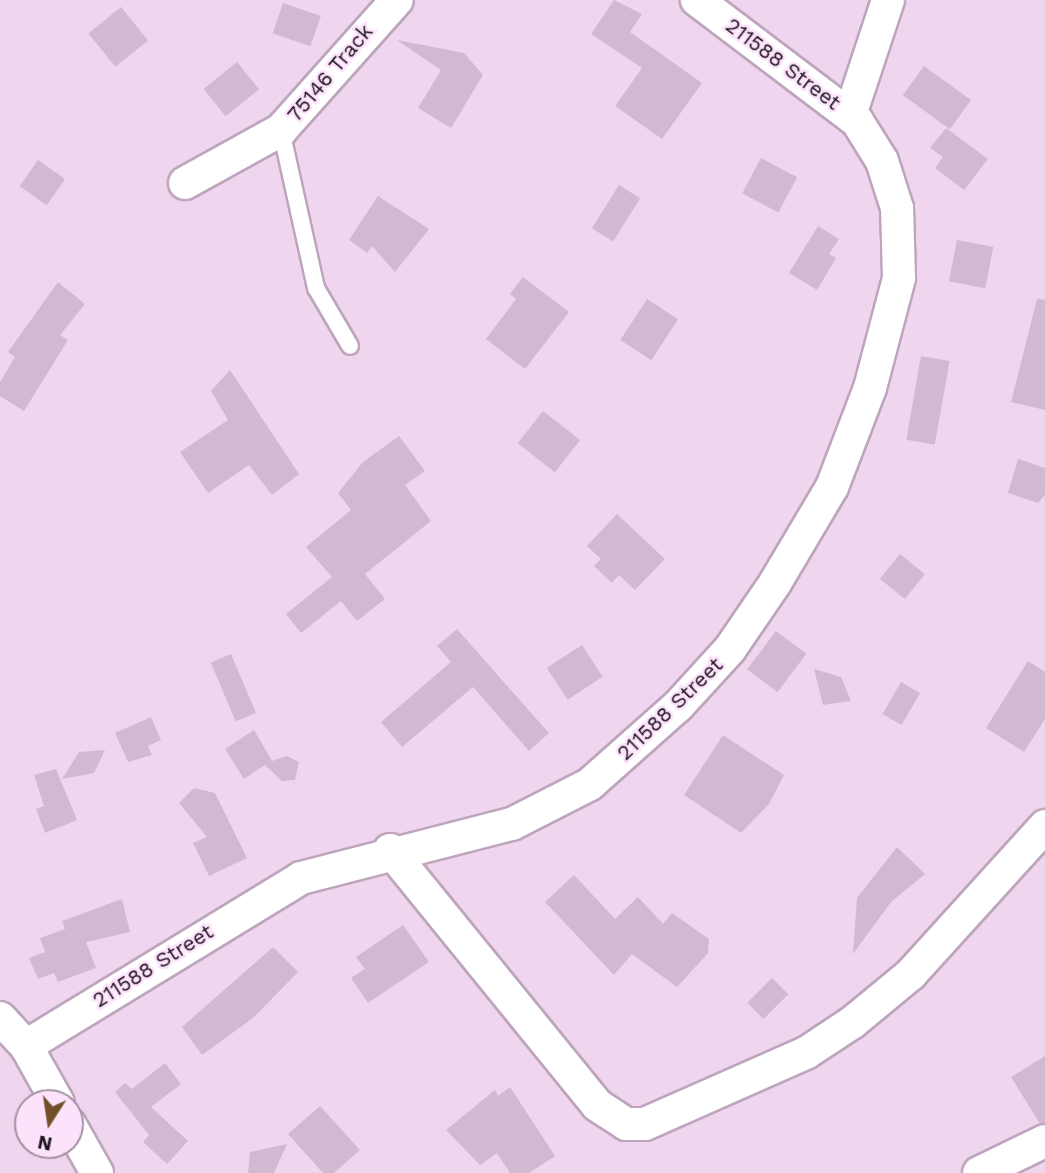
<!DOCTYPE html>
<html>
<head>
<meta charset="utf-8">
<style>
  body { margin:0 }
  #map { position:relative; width:1045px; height:1173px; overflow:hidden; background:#efd5ee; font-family:"Work Sans",sans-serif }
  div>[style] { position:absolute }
  .building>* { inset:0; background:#d2b9d1; transform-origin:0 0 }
  .roads { filter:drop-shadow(2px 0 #bda5bd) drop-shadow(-2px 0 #bda5bd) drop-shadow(0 2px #bda5bd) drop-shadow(0 -2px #bda5bd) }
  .service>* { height:16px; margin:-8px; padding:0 8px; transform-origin:8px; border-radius:8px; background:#fff }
  .minor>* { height:32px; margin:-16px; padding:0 16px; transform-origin:16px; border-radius:16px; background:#fff }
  span { translate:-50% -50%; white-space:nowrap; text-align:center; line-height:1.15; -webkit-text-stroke:5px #fce2fb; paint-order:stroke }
  .street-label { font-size:21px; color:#201720 }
  .north { position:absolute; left:14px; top:1089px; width:70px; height:70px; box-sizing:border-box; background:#fce2fb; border:2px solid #a491a3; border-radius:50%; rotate:192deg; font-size:19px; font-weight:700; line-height:28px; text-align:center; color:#201720 }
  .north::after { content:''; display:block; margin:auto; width:24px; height:32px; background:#735128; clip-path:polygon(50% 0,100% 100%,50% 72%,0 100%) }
</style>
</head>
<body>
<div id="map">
  <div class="building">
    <div style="clip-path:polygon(614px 0,642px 14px,630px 32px,702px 83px,662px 139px,615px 106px,642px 68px,591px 34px)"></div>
    <div style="left:283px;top:3px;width:40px;height:32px;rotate:19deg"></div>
    <div style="left:121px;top:7px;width:43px;height:42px;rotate:51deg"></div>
    <div style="clip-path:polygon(397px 40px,464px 53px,483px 75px,451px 128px,418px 108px,441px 70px)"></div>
    <div style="left:237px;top:62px;width:35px;height:43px;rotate:51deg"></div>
    <div style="left:924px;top:66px;width:58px;height:36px;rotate:36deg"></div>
    <div style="clip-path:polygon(946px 128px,988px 159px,964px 190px,935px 168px,943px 157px,930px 148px)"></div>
    <div style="left:761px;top:158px;width:41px;height:40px;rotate:28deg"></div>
    <div style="left:38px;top:160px;width:33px;height:32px;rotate:35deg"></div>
    <div style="left:619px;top:185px;width:25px;height:51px;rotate:32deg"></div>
    <div style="clip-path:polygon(378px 196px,429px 229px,395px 272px,372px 246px,367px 253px,349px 240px)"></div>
    <div style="clip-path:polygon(818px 226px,839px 239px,829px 254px,836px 258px,817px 290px,789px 273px)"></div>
    <div style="left:957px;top:240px;width:37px;height:42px;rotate:11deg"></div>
    <div style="clip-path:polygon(523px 277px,569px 312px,525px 369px,486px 339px,516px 299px,510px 294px)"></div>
    <div style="clip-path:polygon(58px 282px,85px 304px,60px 335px,68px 340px,24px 411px,0 396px,0 382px,15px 357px,8px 352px)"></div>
    <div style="left:647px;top:299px;width:37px;height:49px;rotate:33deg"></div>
    <div style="clip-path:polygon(1037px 299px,1045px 300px,1045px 410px,1011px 402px)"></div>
    <div style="left:921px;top:356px;width:29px;height:85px;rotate:10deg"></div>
    <div style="clip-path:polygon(230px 370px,299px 474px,272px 495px,249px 465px,208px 493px,180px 452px,228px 420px,211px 391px)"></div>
    <div style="left:543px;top:411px;width:47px;height:41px;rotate:38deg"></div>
    <div style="clip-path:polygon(399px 436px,425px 471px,405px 485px,431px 521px,365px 574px,385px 599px,357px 621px,341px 601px,301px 633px,286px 614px,332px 577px,306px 547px,351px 510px,338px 493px,363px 462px)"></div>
    <div style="clip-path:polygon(1018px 459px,1045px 468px,1045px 495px,1038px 503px,1008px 493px)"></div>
    <div style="clip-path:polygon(617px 514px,665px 559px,635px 590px,619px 575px,612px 583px,594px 566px,601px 559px,587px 546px)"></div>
    <div style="left:900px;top:554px;width:32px;height:32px;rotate:39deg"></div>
    <div style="clip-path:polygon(457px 629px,549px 733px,529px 751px,473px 687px,402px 747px,381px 722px,451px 662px,437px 646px)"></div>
    <div style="left:776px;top:631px;width:38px;height:48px;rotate:37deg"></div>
    <div style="left:582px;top:645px;width:38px;height:42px;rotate:57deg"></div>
    <div style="left:231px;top:654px;width:64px;height:22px;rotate:67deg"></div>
    <div style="clip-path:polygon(1028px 661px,1045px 672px,1045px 719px,1024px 752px,986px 728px)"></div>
    <div style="clip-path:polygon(814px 669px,841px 677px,851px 701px,823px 705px)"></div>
    <div style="left:901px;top:682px;width:22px;height:37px;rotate:30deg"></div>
    <div style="clip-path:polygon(151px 717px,161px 740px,148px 746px,152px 755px,128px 762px,115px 733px)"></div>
    <div style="clip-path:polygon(254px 730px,272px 761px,287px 756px,299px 762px,295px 780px,282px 781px,265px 765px,244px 779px,225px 749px)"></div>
    <div style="clip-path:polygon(723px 735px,784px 775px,769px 804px,741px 833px,684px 795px)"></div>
    <div style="clip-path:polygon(105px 750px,94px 773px,62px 779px,79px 752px)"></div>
    <div style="clip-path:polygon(56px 769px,77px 820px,45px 833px,36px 809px,44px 806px,34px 775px)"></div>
    <div style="clip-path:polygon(194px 788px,215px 793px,247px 858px,209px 876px,193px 843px,207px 837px,179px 803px)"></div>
    <div style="clip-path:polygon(897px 847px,925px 874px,891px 902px,853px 954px,857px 898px)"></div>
    <div style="clip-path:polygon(574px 875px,615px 919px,638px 897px,663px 924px,672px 913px,709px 939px,708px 953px,677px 987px,632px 954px,614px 975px,545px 902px)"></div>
    <div style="clip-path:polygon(122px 899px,130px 932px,86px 942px,96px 968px,58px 982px,54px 973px,38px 979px,29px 958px,45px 952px,40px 938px,65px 929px,62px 921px)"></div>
    <div style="clip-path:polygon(403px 925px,429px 962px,368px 1003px,351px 978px,365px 969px,356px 957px)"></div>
    <div style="clip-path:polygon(273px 947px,298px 972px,253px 1018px,202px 1055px,182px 1027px)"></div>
    <div style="left:772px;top:978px;width:23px;height:35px;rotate:45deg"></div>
    <div style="clip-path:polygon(1045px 1056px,1045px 1123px,1040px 1124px,1011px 1077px)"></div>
    <div style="clip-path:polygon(165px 1063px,181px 1084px,151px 1107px,188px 1141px,167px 1164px,143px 1142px,149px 1135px,115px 1092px,125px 1083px,132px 1089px)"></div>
    <div style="clip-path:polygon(510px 1087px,555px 1156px,529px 1173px,510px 1173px,497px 1153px,480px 1165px,446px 1130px,495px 1090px,498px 1096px)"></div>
    <div style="clip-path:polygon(320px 1106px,360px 1150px,334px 1173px,323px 1173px,288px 1134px)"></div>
    <div style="clip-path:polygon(287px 1144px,274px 1173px,248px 1173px,250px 1152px)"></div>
  </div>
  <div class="roads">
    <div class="service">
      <div style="left:281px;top:130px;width:162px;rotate:77.5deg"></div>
      <div style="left:316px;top:288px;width:67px;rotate:59.6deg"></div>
    </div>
    <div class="minor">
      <div style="left:850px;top:115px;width:121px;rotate:-71.7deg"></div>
      <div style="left:185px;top:183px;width:110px;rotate:-28.9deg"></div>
      <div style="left:281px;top:130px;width:174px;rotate:-48.3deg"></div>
      <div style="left:390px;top:850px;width:328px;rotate:50.9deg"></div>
      <div style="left:597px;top:1105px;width:35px;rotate:33deg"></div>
      <div style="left:626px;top:1124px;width:19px"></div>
      <div style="left:645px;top:1124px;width:176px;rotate:-23.8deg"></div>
      <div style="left:806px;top:1053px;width:56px;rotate:-33.4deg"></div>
      <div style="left:853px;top:1022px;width:75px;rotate:-39.6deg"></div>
      <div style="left:911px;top:974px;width:200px;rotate:-47.8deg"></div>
      <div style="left:0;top:1018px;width:38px;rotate:47deg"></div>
      <div style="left:26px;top:1046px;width:65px;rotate:60.7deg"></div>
      <div style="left:26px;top:1046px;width:322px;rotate:-31.4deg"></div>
      <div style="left:301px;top:878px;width:218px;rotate:-14.4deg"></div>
      <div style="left:512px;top:824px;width:88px;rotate:-27.1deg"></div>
      <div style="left:590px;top:784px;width:118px;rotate:-41.6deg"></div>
      <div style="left:678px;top:706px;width:77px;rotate:-47.6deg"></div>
      <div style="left:730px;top:649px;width:80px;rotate:-55.7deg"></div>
      <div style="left:775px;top:583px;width:112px;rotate:-59.3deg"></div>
      <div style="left:832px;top:487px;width:106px;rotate:-69deg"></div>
      <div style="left:870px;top:388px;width:114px;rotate:-75.2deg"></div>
      <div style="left:899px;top:278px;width:70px;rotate:-91.6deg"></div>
      <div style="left:897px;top:208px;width:49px;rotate:-107.7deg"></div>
      <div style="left:882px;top:161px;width:47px;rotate:-122deg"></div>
      <div style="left:857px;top:121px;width:201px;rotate:-142.9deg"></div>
      <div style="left:70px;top:1125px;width:55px;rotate:60.6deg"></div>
      <div style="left:979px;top:1173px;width:73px;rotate:-25.9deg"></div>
    </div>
  </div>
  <div class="street-label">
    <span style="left:783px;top:64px;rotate:37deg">211588 Street</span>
    <span style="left:330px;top:73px;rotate:-50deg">75146 Track</span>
    <span style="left:670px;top:709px;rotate:-44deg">211588 Street</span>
    <span style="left:153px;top:966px;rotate:-32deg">211588 Street</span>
  </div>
  <div class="north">N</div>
</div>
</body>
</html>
